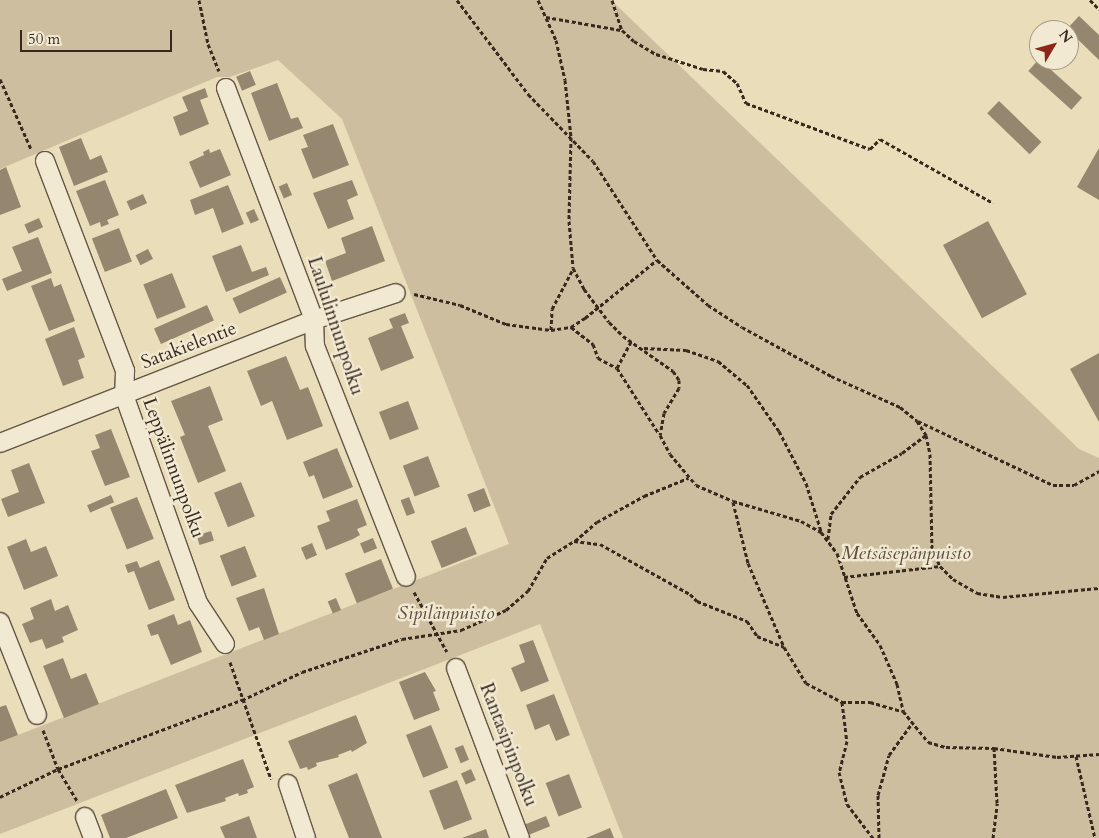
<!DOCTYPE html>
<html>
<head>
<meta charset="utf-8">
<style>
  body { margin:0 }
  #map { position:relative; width:1099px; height:838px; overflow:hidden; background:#eaddb9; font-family:Cardo,serif }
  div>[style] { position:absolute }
  .green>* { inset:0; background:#ccbe9f }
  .building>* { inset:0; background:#95876f; transform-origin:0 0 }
  .path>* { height:3px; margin-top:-1.5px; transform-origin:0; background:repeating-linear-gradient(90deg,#38291f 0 4px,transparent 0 6.5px) }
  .roads { filter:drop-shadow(1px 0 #645646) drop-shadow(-1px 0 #645646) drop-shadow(0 1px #645646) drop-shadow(0 -1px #645646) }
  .street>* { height:18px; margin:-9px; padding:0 9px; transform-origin:9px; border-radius:9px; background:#f1e9d2 }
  span { translate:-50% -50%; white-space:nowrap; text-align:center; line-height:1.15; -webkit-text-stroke:5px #f1e9d2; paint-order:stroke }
  .street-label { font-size:19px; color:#38291f }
  .park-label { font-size:19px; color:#5d4e3f; font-style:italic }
  .north { position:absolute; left:1029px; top:20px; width:50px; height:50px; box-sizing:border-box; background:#f1e9d2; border:1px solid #a79c8a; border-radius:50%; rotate:53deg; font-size:14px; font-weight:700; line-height:20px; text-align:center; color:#38291f }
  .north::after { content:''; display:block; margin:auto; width:18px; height:22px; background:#8f2418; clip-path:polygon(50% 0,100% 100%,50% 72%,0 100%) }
  .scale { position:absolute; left:20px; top:30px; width:152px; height:22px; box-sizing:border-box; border:2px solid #38291f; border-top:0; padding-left:6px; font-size:15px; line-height:18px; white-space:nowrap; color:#38291f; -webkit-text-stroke:4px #f1e9d2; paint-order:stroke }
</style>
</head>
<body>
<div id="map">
  <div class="green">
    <div style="clip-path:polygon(0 0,611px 0,1079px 449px,1099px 458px,1099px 838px,623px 838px,540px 624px,0 834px,0 742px,509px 544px,342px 119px,278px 60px,230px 77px,217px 77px,0 169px)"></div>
  </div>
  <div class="building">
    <div style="clip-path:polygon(1079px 16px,1099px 35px,1099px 60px,1067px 29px)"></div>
    <div style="left:1039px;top:59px;width:58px;height:16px;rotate:42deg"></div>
    <div style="left:250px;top:71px;width:15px;height:15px;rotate:67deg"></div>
    <div style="clip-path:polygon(277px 83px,291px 119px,298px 117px,303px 128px,269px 141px,251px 93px)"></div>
    <div style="clip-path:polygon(205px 88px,208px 97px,200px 100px,209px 124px,180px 136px,173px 117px,188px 111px,182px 97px)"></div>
    <div style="left:999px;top:101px;width:59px;height:17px;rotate:44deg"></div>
    <div style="clip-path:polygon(333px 124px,349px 165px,313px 179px,301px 149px,308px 147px,303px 135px)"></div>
    <div style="clip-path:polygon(81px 138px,90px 160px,101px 155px,108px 172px,74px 186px,59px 147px)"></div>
    <div style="clip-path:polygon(1099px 148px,1099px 200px,1077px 187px)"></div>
    <div style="clip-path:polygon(209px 149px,210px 153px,220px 149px,231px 175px,200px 188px,189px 162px,204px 155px,203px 152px)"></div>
    <div style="clip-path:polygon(6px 167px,21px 207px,0 215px,0 170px)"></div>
    <div style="clip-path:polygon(105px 180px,119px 215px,107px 220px,109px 224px,101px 227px,100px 222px,90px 226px,76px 191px)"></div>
    <div style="clip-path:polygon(352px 180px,358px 195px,347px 200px,354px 219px,328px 229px,313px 193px)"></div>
    <div style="left:287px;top:183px;width:13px;height:9px;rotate:67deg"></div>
    <div style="clip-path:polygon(228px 185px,244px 224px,222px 233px,213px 208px,195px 215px,190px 200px)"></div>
    <div style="left:143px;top:194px;width:10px;height:18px;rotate:66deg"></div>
    <div style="left:254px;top:209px;width:12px;height:9px;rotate:66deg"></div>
    <div style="left:39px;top:218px;width:10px;height:16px;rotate:66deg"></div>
    <div style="left:988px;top:221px;width:83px;height:51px;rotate:62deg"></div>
    <div style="clip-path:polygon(372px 226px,385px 261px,332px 281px,325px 261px,346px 253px,341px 238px)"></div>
    <div style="left:119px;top:228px;width:36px;height:29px;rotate:69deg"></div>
    <div style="clip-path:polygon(38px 237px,52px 273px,7px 291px,2px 279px,22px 271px,12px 247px)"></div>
    <div style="clip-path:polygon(241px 245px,252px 272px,266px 267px,269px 275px,226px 292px,212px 256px)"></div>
    <div style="left:148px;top:249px;width:11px;height:14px;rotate:63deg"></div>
    <div style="left:172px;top:273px;width:37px;height:31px;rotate:68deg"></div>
    <div style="left:280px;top:277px;width:17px;height:52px;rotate:66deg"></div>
    <div style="clip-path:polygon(51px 278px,54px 287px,61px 284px,75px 321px,49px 331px,31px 286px)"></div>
    <div style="left:207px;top:305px;width:17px;height:58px;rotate:66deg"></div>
    <div style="clip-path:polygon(405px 313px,409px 323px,401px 326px,414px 358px,381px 371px,368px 338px,393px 328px,389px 319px)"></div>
    <div style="clip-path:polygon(74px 327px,85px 357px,78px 360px,84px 378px,63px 386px,45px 339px)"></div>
    <div style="clip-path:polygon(1099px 353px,1099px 422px,1070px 369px)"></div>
    <div style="clip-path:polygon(286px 356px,300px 390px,308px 387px,323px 426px,287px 440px,272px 401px,261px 406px,247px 371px)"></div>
    <div style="clip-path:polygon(210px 386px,223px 420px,208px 426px,226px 471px,198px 483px,180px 437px,185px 435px,171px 401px)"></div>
    <div style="left:408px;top:401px;width:30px;height:31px;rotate:69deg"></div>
    <div style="clip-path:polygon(111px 429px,130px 477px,105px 486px,91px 451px,100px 448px,95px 435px)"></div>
    <div style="clip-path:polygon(337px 448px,353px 487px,323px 499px,314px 475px,309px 477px,303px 462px)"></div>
    <div style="left:428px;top:456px;width:33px;height:27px;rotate:69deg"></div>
    <div style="clip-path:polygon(29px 463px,45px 503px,8px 517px,1px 499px,19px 492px,11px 470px)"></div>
    <div style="left:241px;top:482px;width:37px;height:29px;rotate:68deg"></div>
    <div style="left:484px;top:488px;width:19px;height:18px;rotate:69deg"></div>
    <div style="left:111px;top:495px;width:8px;height:26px;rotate:67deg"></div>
    <div style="left:137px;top:497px;width:45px;height:29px;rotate:68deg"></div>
    <div style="left:409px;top:497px;width:17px;height:9px;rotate:69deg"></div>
    <div style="clip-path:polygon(357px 499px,367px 525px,357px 529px,360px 535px,353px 539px,326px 550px,317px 526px,330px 521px,326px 511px)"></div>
    <div style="left:466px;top:527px;width:29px;height:38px;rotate:68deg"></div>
    <div style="left:211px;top:531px;width:10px;height:15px;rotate:73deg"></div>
    <div style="left:373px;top:538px;width:11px;height:14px;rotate:68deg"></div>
    <div style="clip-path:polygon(26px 539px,31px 552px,46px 546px,58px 576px,24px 590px,7px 547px)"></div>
    <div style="left:312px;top:543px;width:13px;height:12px;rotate:67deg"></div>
    <div style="left:245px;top:546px;width:33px;height:27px;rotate:69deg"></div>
    <div style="left:381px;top:559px;width:32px;height:39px;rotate:68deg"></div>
    <div style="clip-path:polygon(159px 560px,175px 600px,149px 610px,134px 571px,128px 573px,125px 565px,137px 561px,140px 568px)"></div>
    <div style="clip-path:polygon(264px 588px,279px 634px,264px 640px,259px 627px,249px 631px,236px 598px)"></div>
    <div style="left:336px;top:598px;width:13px;height:9px;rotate:67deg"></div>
    <div style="clip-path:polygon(51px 599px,55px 611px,68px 605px,78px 630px,62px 637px,64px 642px,46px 649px,42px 639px,30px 643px,22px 624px,34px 619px,30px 608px)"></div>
    <div style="clip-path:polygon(174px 614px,178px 625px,190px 620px,202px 652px,171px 665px,158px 634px,151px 636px,147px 625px)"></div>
    <div style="clip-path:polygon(533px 640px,549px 681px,521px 692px,511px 668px,525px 662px,519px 645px)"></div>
    <div style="clip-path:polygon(63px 658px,71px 679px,86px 673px,99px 704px,64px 718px,43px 666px)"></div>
    <div style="clip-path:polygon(425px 672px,436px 691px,433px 692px,440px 710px,414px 720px,399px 682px)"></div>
    <div style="clip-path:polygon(554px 694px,570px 735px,556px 741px,549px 724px,535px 730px,526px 705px)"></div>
    <div style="clip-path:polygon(6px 705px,18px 735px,0 742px,0 707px)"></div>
    <div style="clip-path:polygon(356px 715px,367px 743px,352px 752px,351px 750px,338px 755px,339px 757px,316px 763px,317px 766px,308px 770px,307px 767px,300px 769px,288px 741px)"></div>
    <div style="left:431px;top:725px;width:46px;height:27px;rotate:68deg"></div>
    <div style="left:463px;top:745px;width:16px;height:9px;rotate:68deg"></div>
    <div style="clip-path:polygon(243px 759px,254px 787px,247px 790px,248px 793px,239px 796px,238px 793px,225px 798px,226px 801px,187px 813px,175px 785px)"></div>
    <div style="left:471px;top:769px;width:12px;height:11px;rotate:66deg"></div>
    <div style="clip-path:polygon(357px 773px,382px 838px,349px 838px,328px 785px)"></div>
    <div style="left:569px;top:774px;width:36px;height:25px;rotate:69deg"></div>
    <div style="left:457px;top:780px;width:42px;height:30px;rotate:69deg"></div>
    <div style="clip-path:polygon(166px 789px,178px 818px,126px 838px,110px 838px,101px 815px)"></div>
    <div style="clip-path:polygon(249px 816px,257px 838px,225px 838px,220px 827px)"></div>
    <div style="left:546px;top:816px;width:11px;height:22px;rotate:68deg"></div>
    <div style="clip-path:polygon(610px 828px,614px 838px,586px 838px)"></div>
    <div style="clip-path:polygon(486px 829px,489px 838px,462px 838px)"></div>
  </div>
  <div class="path">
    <div style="left:199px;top:0;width:45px;rotate:78.4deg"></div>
    <div style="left:208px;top:44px;width:29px;rotate:68deg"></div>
    <div style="left:457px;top:0;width:118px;rotate:52.9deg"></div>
    <div style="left:528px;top:94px;width:93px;rotate:45.9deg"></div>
    <div style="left:593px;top:161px;width:118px;rotate:57.1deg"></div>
    <div style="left:657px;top:260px;width:68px;rotate:41.4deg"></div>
    <div style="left:708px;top:305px;width:40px;rotate:32.9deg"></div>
    <div style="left:742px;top:327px;width:102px;rotate:28.8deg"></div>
    <div style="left:831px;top:376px;width:76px;rotate:24.2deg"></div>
    <div style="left:900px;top:407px;width:22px;rotate:39deg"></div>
    <div style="left:917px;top:421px;width:17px;rotate:57deg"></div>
    <div style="left:926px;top:435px;width:19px;rotate:78deg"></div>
    <div style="left:930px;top:454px;width:95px;rotate:88.8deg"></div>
    <div style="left:932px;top:549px;width:19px;rotate:65deg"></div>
    <div style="left:940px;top:566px;width:18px;rotate:45deg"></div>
    <div style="left:953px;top:579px;width:28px;rotate:30deg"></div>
    <div style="left:977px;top:593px;width:26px;rotate:9deg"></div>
    <div style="left:1003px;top:597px;width:96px;rotate:-5.4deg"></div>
    <div style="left:538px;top:0;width:44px;rotate:65.8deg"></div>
    <div style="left:556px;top:40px;width:41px;rotate:77.3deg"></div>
    <div style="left:565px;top:80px;width:57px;rotate:84deg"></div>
    <div style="left:571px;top:137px;width:84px;rotate:91.4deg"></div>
    <div style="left:569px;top:221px;width:47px;rotate:85.1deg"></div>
    <div style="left:573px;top:268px;width:24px;rotate:62deg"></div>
    <div style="left:584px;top:289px;width:41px;rotate:52.9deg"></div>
    <div style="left:609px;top:322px;width:20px;rotate:45deg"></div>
    <div style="left:623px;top:336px;width:61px;rotate:35deg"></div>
    <div style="left:673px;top:371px;width:11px;rotate:56deg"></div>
    <div style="left:679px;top:380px;width:8px;rotate:90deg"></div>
    <div style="left:679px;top:388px;width:29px;rotate:121deg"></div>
    <div style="left:664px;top:413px;width:22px;rotate:100deg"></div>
    <div style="left:660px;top:435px;width:21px;rotate:62deg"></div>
    <div style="left:670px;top:454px;width:40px;rotate:50deg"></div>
    <div style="left:696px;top:485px;width:40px;rotate:23.4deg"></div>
    <div style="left:733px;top:501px;width:71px;rotate:16.4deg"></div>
    <div style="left:801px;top:521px;width:23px;rotate:29deg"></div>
    <div style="left:821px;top:532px;width:26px;rotate:53deg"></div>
    <div style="left:837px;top:553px;width:63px;rotate:71.6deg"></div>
    <div style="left:857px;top:613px;width:39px;rotate:54deg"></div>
    <div style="left:880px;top:645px;width:43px;rotate:66.4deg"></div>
    <div style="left:897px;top:684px;width:28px;rotate:77deg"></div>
    <div style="left:903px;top:711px;width:40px;rotate:51deg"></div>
    <div style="left:928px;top:742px;width:19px;rotate:16deg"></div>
    <div style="left:946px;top:747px;width:48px;rotate:1.2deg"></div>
    <div style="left:994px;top:748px;width:64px;rotate:8.1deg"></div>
    <div style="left:1057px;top:757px;width:42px;rotate:-4.1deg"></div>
    <div style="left:612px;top:0;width:32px;rotate:72deg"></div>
    <div style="left:622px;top:30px;width:16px;rotate:43deg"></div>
    <div style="left:634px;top:41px;width:26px;rotate:31deg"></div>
    <div style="left:656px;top:54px;width:49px;rotate:17.7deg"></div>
    <div style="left:703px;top:69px;width:20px;rotate:6deg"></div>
    <div style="left:723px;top:71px;width:18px;rotate:41deg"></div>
    <div style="left:737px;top:83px;width:22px;rotate:66deg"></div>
    <div style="left:746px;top:103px;width:132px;rotate:20.4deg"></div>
    <div style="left:870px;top:149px;width:14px;rotate:-45deg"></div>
    <div style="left:880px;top:139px;width:130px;rotate:29.5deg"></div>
    <div style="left:1090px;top:0;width:13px;rotate:45deg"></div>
    <div style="left:546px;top:17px;width:76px;rotate:9.8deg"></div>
    <div style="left:0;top:79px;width:77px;rotate:66.1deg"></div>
    <div style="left:414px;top:294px;width:47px;rotate:13.4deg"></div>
    <div style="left:460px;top:305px;width:50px;rotate:22.4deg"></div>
    <div style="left:506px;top:324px;width:45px;rotate:7.6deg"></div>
    <div style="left:551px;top:330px;width:20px;rotate:-9deg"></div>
    <div style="left:571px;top:327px;width:17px;rotate:-33deg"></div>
    <div style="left:585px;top:318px;width:92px;rotate:-38.9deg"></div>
    <div style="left:571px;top:327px;width:28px;rotate:38deg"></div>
    <div style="left:593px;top:344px;width:15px;rotate:70deg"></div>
    <div style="left:598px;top:358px;width:21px;rotate:28deg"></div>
    <div style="left:617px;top:368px;width:78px;rotate:57.5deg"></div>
    <div style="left:551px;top:330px;width:21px;rotate:-87deg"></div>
    <div style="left:552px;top:309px;width:45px;rotate:-62.3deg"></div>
    <div style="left:644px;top:348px;width:42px;rotate:2.7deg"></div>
    <div style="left:686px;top:350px;width:34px;rotate:19deg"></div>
    <div style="left:718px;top:361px;width:38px;rotate:40deg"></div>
    <div style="left:747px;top:385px;width:56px;rotate:55.2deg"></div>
    <div style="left:779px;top:431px;width:59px;rotate:62.6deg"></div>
    <div style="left:806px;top:483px;width:50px;rotate:72.6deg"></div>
    <div style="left:617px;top:368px;width:30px;rotate:-62deg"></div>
    <div style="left:918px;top:421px;width:149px;rotate:25.4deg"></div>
    <div style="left:1053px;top:485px;width:21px"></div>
    <div style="left:1074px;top:485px;width:29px;rotate:-29deg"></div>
    <div style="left:733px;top:502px;width:63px;rotate:76.2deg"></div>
    <div style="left:748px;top:563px;width:91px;rotate:66.8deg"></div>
    <div style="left:784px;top:647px;width:42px;rotate:58.6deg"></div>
    <div style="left:806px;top:683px;width:41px;rotate:27.8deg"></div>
    <div style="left:842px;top:702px;width:28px"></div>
    <div style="left:870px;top:702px;width:33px;rotate:16deg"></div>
    <div style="left:828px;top:539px;width:25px;rotate:-83deg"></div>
    <div style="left:831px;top:514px;width:47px;rotate:-51.9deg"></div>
    <div style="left:860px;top:477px;width:48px;rotate:-29.7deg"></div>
    <div style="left:902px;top:453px;width:30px;rotate:-37deg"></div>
    <div style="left:575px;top:541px;width:29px;rotate:-41deg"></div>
    <div style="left:597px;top:522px;width:54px;rotate:-29deg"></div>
    <div style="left:644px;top:496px;width:48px;rotate:-22.2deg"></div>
    <div style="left:844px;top:577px;width:97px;rotate:-6.5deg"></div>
    <div style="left:414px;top:592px;width:68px;rotate:61.2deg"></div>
    <div style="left:230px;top:662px;width:124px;rotate:70.7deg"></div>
    <div style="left:842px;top:702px;width:39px;rotate:83deg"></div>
    <div style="left:847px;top:741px;width:32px;rotate:104deg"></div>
    <div style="left:839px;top:772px;width:33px;rotate:76deg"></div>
    <div style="left:847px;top:804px;width:43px;rotate:52.6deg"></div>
    <div style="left:43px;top:730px;width:42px;rotate:69deg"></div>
    <div style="left:58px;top:769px;width:37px;rotate:59deg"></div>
    <div style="left:1076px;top:756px;width:84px;rotate:77deg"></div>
    <div style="left:0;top:797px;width:64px;rotate:-25.8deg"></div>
    <div style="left:58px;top:769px;width:197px;rotate:-20.6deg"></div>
    <div style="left:242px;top:700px;width:66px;rotate:-25deg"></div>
    <div style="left:302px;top:672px;width:105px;rotate:-18.3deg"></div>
    <div style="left:402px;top:639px;width:60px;rotate:-8.7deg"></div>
    <div style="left:461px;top:630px;width:49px;rotate:-24deg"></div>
    <div style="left:506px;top:610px;width:29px;rotate:-41deg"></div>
    <div style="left:528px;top:591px;width:38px;rotate:-60deg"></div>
    <div style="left:547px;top:558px;width:32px;rotate:-32deg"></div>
    <div style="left:574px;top:541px;width:26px;rotate:7deg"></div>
    <div style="left:600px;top:544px;width:103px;rotate:29.1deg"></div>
    <div style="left:690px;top:594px;width:10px;rotate:45deg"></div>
    <div style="left:697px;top:601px;width:54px;rotate:21.8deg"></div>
    <div style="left:747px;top:621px;width:18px;rotate:56deg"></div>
    <div style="left:757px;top:636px;width:29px;rotate:22deg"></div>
    <div style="left:879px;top:838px;width:43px;rotate:-91.3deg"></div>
    <div style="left:878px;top:795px;width:41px;rotate:-74.6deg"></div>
    <div style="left:889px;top:755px;width:37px;rotate:-54deg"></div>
    <div style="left:993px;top:838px;width:35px;rotate:-83deg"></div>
    <div style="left:997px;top:803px;width:55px;rotate:-93.1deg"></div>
  </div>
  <div class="roads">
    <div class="street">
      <div style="left:226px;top:88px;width:248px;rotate:69.2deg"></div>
      <div style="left:314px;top:320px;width:26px;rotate:88deg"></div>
      <div style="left:315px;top:346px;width:248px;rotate:68.5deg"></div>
      <div style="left:45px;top:161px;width:225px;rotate:69.1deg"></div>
      <div style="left:125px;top:371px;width:24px;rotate:92deg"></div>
      <div style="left:124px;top:395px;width:221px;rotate:70.4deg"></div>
      <div style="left:198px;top:603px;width:49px;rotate:56.6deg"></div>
      <div style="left:0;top:443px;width:337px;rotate:-21.4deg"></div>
      <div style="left:314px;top:320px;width:86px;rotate:-18.2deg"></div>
      <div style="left:0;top:622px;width:100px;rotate:68.3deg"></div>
      <div style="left:456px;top:668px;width:182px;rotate:69.4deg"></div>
      <div style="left:288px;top:784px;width:57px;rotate:71.6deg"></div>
      <div style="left:85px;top:817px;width:22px;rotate:69deg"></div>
    </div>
  </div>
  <div class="street-label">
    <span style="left:335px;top:326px;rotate:72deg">Laululinnunpolku</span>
    <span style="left:189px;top:346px;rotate:-21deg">Satakielentie</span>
    <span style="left:173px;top:468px;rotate:70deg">Leppälinnunpolku</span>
    <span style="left:508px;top:745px;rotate:69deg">Rantasipinpolku</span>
  </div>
  <div class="park-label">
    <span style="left:906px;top:554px">Metsäsepänpuisto</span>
    <span style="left:446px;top:614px">Sipilänpuisto</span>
  </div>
  <div class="north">N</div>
  <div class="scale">50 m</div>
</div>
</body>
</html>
